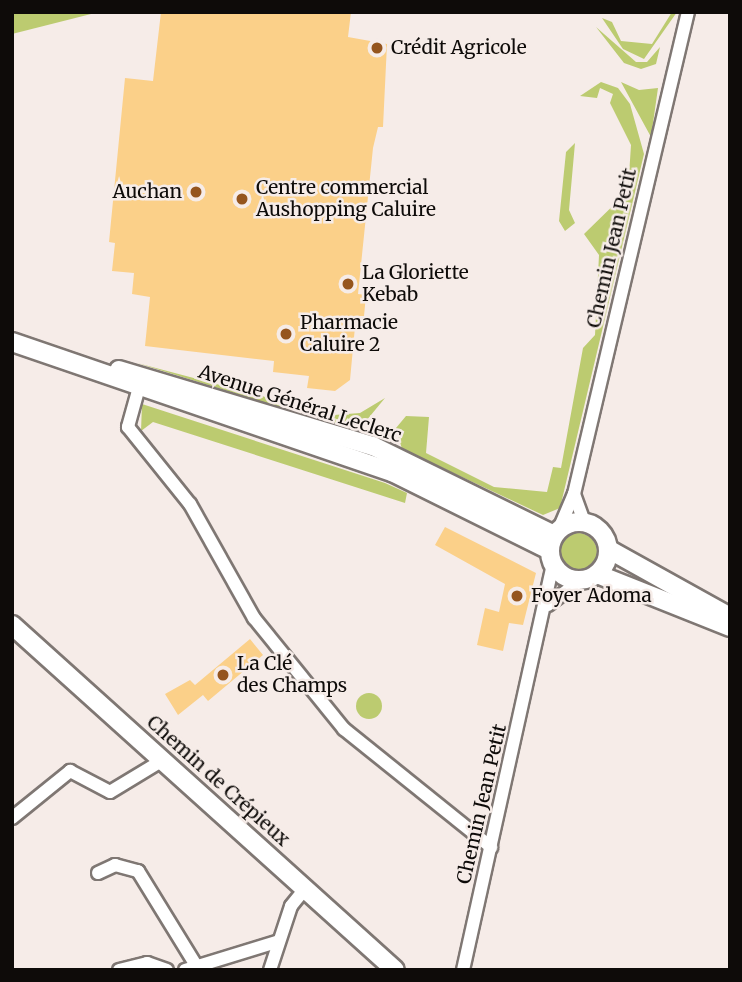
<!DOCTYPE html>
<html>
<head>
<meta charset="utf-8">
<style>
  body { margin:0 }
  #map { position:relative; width:742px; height:982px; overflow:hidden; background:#f6ece8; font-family:Merriweather,serif }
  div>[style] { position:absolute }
  .green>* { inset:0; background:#bccb70 }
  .round { border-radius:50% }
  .building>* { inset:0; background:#fbd089 }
  .roads { filter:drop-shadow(2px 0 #7f7773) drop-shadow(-2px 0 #7f7773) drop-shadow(0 2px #7f7773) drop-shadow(0 -2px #7f7773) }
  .street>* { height:12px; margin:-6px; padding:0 6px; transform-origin:6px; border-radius:6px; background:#fff }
  .secondary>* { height:18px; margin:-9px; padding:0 9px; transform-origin:9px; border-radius:9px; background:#fff }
  .secondary>.ring { margin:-9px; padding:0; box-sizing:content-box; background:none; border:18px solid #fff; border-radius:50% }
  .dots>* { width:19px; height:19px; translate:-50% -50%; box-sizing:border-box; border:4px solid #f6ece8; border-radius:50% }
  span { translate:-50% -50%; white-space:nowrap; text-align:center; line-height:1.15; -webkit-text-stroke:5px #f6ece8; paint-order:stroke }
  .poi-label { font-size:19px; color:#0e0b09 }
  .left { translate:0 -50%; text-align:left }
  .right { translate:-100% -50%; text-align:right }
  .street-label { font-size:19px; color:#0e0b09 }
  .frame { position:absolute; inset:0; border:14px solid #0e0b09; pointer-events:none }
</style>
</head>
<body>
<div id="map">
  <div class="green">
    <div style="clip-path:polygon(12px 12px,99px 12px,12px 34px)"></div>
    <div style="clip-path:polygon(672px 12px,677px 12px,644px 59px,623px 49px,602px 18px,612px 22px,621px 41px,652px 44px)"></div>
    <div style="clip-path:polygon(596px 27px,636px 62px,647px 62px,660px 47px,656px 64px,641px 69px,624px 63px)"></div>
    <div style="clip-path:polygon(601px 82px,618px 88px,630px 104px,644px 154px,560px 508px,543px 515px,402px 449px,396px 428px,406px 416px,429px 417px,426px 453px,494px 487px,547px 492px,553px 467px,561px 468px,583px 348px,595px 335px,599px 255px,584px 234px,628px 191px,631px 145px,610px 103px,613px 94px,600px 88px,597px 98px,580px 96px)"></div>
    <div style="clip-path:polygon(621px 82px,639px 90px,658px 88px,651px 137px)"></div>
    <div style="clip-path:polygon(575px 143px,569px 210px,575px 223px,565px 231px,559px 221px,566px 152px)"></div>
    <div style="clip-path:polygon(137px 363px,334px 415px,360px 413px,385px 398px,366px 421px,350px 429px)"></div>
    <div style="clip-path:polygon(142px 404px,385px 483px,407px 493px,405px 503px,153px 422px,141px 431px)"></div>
    <div class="round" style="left:559px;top:533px;width:38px;height:38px"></div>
    <div class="round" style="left:356px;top:693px;width:26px;height:26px"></div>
  </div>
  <div class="building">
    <div style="clip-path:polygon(161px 12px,351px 12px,348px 37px,387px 44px,383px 127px,378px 127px,373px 148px,358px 294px,366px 295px,364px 316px,356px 316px,350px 380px,335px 391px,307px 388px,309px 376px,273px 372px,274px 361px,145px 346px,150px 297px,132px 294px,134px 273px,112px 271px,115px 243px,109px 242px,125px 78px,153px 81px)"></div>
    <div style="clip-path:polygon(445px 527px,536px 573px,523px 625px,509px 623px,503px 651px,477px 645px,485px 608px,499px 612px,505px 584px,435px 545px)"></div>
    <div style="clip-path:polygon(250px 639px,263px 655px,208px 701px,203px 695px,178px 715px,165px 694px,190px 680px,195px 685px)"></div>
  </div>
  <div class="roads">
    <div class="street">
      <div style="left:141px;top:380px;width:49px;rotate:105.5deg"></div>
      <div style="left:128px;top:427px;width:99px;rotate:51.2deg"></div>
      <div style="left:190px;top:504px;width:131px;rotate:60.7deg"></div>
      <div style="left:254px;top:618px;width:143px;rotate:51deg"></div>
      <div style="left:344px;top:729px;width:189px;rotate:38.8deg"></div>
      <div style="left:574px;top:494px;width:30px;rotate:70deg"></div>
      <div style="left:559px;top:529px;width:38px;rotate:-67deg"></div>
      <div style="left:574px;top:494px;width:495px;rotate:-76.7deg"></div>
      <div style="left:548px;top:605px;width:41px;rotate:-37.1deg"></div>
      <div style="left:12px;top:818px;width:75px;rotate:-39deg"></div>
      <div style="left:70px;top:771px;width:45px;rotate:27.7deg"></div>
      <div style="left:110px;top:792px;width:62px;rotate:-31.1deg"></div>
      <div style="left:98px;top:873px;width:19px;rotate:-25deg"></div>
      <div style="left:115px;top:865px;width:24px;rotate:15deg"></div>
      <div style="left:138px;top:871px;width:113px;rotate:58.4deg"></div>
      <div style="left:119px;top:970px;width:29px;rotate:-14deg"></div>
      <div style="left:147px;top:963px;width:21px;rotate:19deg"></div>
      <div style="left:185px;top:970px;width:98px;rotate:-17.1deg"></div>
      <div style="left:270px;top:970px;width:67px;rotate:-71.8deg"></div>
      <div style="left:291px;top:906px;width:22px;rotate:-51deg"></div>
      <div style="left:463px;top:970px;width:415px;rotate:-77.5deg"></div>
    </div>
    <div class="secondary">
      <div style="left:12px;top:342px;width:402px;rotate:18.9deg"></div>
      <div style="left:392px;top:472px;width:175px;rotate:26.4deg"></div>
      <div style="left:119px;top:370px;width:265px;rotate:16.7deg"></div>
      <div style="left:373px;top:446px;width:202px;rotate:26.2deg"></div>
      <div class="ring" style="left:550px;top:522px;width:40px;height:40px"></div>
      <div style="left:608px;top:549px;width:140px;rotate:29.1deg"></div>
      <div style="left:597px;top:574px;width:143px;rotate:21.7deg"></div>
      <div style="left:12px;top:625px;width:515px;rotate:42.01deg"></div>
    </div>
  </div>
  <div class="dots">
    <div style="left:377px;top:48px;background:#95551e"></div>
    <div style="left:196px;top:192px;background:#95551e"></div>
    <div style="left:242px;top:199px;background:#95551e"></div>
    <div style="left:348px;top:284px;background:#95551e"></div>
    <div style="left:286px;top:334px;background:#95551e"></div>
    <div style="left:517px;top:596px;background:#95551e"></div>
    <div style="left:223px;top:675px;background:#95551e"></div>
  </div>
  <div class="poi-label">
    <span class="left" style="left:391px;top:48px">Crédit Agricole</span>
    <span class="left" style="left:256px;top:199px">Centre commercial<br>Aushopping Caluire</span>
    <span class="right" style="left:182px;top:192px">Auchan</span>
    <span class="left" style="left:362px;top:284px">La Gloriette<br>Kebab</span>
    <span class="left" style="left:300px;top:334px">Pharmacie<br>Caluire 2</span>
    <span class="left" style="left:531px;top:596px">Foyer Adoma</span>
    <span class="left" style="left:237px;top:675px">La Clé<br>des Champs</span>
  </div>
  <div class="street-label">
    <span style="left:612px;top:248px;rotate:-77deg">Chemin Jean Petit</span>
    <span style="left:300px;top:404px;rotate:18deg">Avenue Général Leclerc</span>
    <span style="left:218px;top:781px;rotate:42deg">Chemin de Crépieux</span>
    <span style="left:482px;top:804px;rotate:-77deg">Chemin Jean Petit</span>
  </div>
  <div class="frame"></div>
</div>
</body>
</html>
